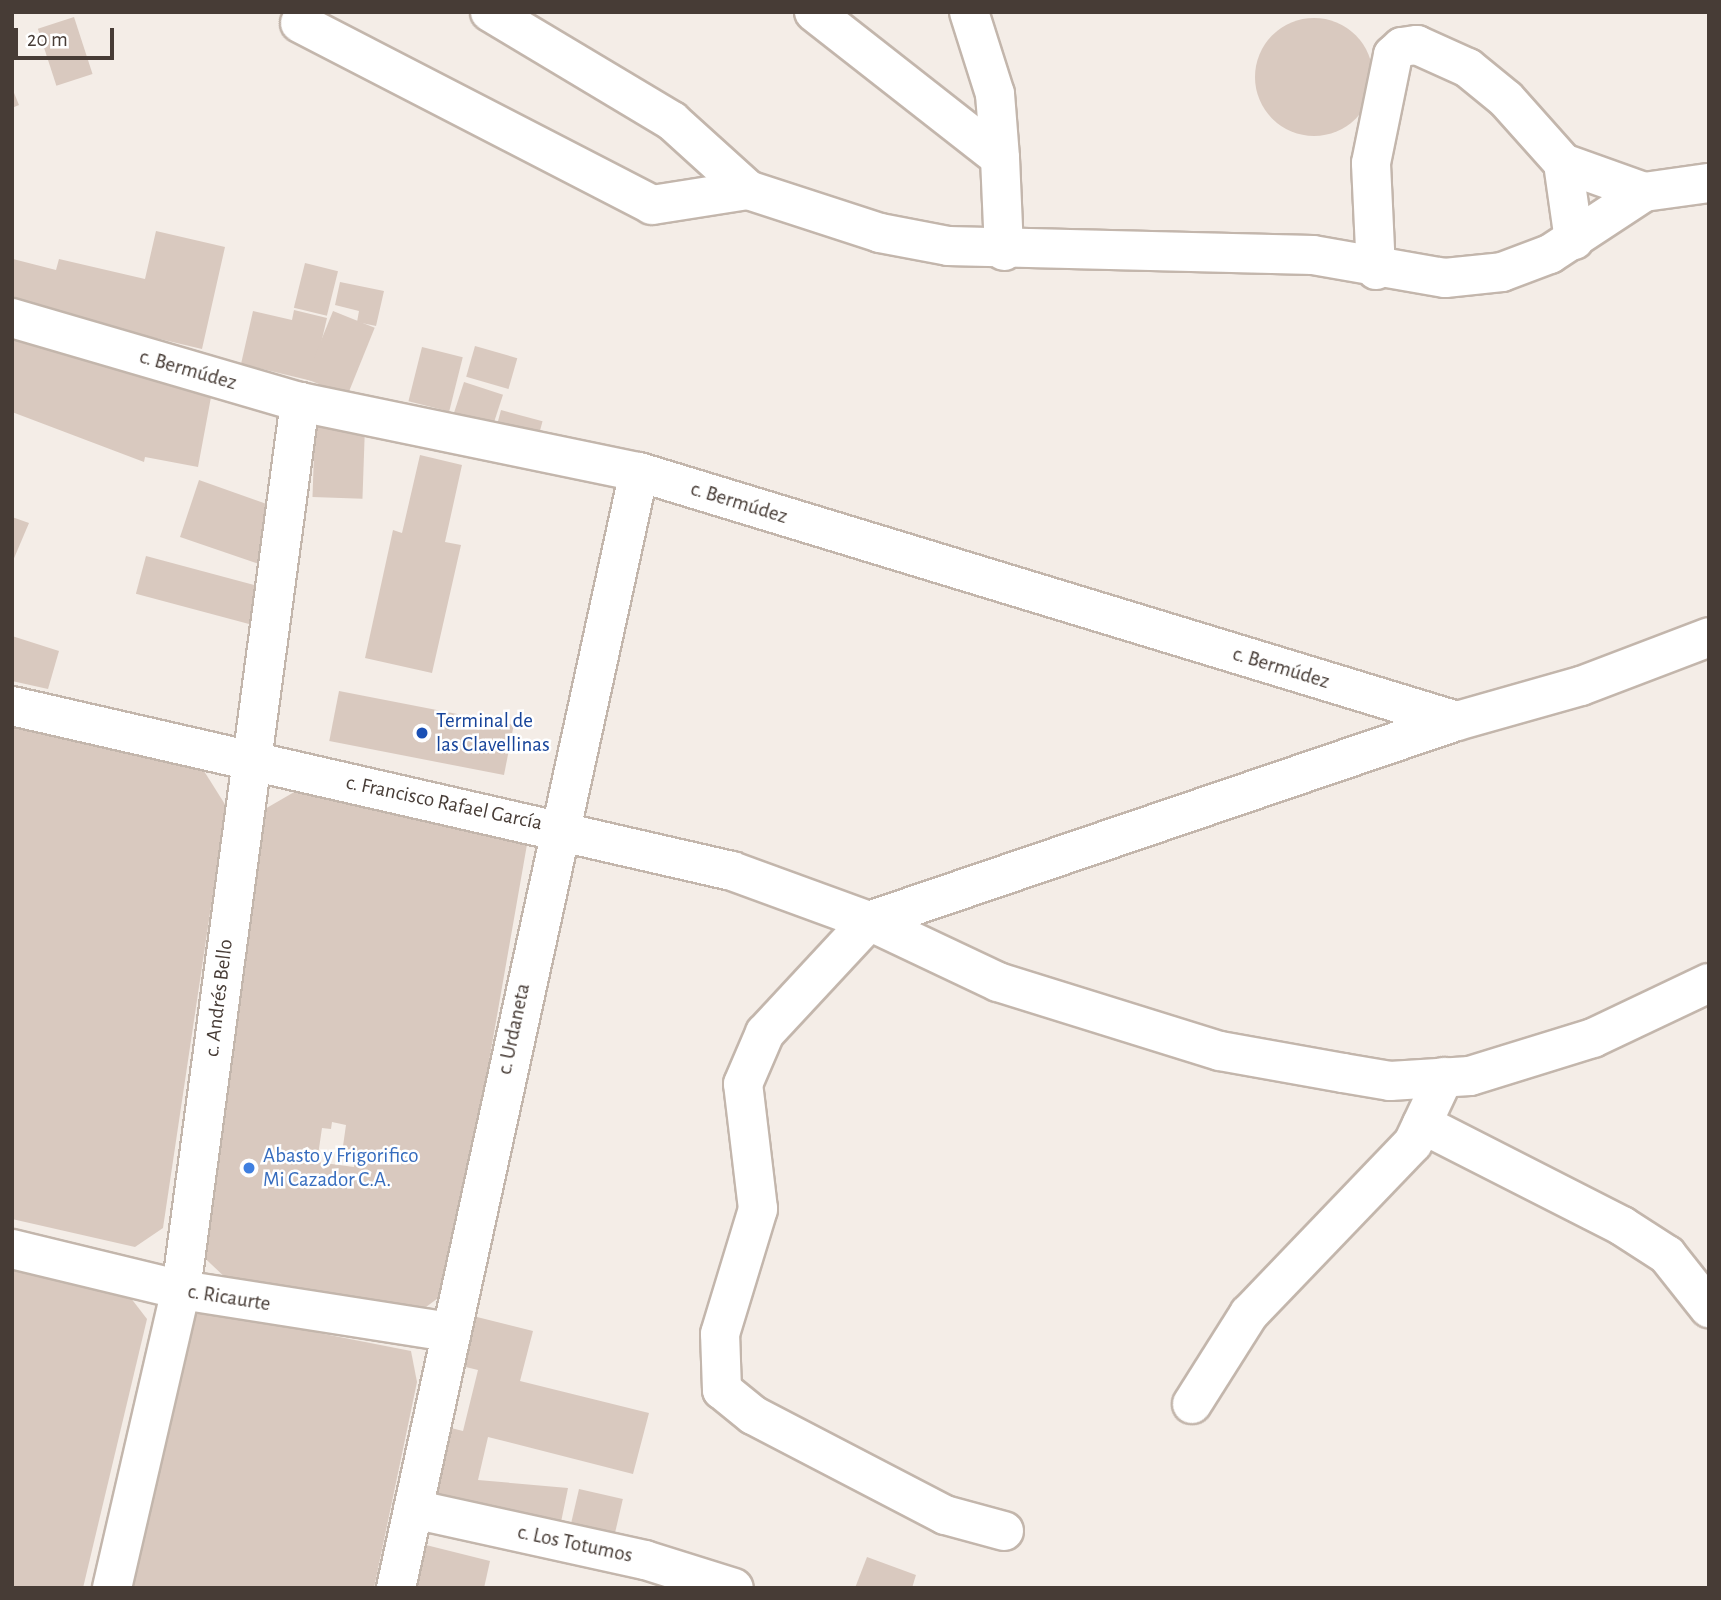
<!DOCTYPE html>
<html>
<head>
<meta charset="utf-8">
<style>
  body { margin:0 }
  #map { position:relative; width:1721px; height:1600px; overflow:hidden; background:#f4ede7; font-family:"Alegreya Sans",sans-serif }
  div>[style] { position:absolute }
  .building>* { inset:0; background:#d9c9bf; transform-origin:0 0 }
  .round { border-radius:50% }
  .roads { filter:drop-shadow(2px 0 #c3b6ac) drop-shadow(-2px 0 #c3b6ac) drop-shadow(0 2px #c3b6ac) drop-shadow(0 -2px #c3b6ac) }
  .minor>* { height:38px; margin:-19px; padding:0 19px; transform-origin:19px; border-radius:19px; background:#fff }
  .dots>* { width:19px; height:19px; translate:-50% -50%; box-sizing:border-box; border:4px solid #fff; border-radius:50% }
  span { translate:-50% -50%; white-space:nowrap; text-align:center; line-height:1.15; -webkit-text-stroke:5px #fff; paint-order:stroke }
  .street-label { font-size:21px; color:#473c36 }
  .transit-label { font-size:21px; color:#164399 }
  .left { translate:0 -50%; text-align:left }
  .shop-label { font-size:21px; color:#366cbe }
  .frame { position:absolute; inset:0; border:14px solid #473c36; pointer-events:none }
  .scale { position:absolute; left:14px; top:28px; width:100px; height:32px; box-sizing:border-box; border:4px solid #473c36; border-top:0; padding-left:9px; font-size:21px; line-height:24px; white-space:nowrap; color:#473c36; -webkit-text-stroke:5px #fff; paint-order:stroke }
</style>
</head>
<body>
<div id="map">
  <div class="building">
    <div style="left:74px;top:17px;width:60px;height:38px;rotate:72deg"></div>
    <div class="round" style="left:1255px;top:18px;width:118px;height:118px"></div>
    <div style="clip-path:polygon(12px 88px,19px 105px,12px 108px)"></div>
    <div style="clip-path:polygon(156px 231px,225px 247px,202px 349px,12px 304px,13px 259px,56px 270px,59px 259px,145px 279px)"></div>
    <div style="left:305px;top:263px;width:34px;height:46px;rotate:14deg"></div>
    <div style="clip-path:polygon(340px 282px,384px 291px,376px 326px,357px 322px,359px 311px,335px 305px)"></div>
    <div style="clip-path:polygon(294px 310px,327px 318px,312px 381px,241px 364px,253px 311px,292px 320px)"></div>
    <div style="left:333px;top:311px;width:45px;height:73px;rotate:22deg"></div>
    <div style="clip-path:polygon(12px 338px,214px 381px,198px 467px,145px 457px,144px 462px,12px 412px)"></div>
    <div style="left:475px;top:346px;width:44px;height:32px;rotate:16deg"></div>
    <div style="left:422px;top:347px;width:42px;height:56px;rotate:14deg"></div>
    <div style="left:464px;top:382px;width:41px;height:37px;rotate:18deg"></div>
    <div style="left:501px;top:410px;width:43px;height:26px;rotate:15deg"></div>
    <div style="left:315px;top:425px;width:50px;height:72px;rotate:2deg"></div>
    <div style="clip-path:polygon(420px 455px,462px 465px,445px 542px,461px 545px,432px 673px,365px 658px,393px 530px,402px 533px)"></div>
    <div style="clip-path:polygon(199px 480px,275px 507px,268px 567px,180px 537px)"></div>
    <div style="clip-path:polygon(12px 517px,29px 523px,12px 563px)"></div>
    <div style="left:146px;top:556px;width:120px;height:39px;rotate:15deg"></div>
    <div style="clip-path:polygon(12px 636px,59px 651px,48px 689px,12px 681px)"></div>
    <div style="left:339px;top:691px;width:178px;height:51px;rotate:11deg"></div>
    <div style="clip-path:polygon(12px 726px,204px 771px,226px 806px,163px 1228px,135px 1247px,12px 1219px)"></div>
    <div style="clip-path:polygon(evenodd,296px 791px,529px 833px,449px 1290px,426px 1307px,229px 1281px,193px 1247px,258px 813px,296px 791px,332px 1122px,346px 1125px,342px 1153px,356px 1155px,354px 1167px,317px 1162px,322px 1128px,331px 1129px,332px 1122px)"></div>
    <div style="clip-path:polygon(12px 1270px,127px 1293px,147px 1319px,83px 1588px,12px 1588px)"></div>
    <div style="clip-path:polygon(201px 1310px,411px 1351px,417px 1382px,374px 1588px,120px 1588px,174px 1325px)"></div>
    <div style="clip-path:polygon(457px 1312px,533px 1331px,520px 1381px,649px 1413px,633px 1474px,488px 1437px,478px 1480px,568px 1488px,560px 1527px,435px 1500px,451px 1428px,463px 1431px,478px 1370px,445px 1362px)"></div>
    <div style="left:579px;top:1489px;width:45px;height:40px;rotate:13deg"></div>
    <div style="clip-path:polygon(426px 1545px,490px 1561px,484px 1588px,415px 1588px)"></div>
    <div style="clip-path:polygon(867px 1557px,916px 1575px,912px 1588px,855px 1588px)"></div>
  </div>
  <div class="roads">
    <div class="minor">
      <div style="left:490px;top:12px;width:212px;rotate:30.9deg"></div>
      <div style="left:672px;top:121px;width:103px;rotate:42.2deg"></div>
      <div style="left:748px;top:190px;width:139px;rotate:18deg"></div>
      <div style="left:880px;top:233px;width:69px;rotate:10.8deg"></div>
      <div style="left:948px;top:246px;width:365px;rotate:1.4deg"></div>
      <div style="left:1313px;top:255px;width:134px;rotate:9.9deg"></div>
      <div style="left:1445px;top:278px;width:57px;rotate:-6deg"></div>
      <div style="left:1502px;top:272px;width:51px;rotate:-20.6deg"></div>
      <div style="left:1550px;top:254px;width:113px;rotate:-33.4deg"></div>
      <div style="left:1644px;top:192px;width:66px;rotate:-7.9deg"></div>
      <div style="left:814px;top:12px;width:236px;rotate:38.1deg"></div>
      <div style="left:1000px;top:158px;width:93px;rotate:87.5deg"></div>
      <div style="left:969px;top:12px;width:86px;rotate:72.4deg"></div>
      <div style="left:995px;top:94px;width:64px;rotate:85.5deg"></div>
      <div style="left:300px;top:23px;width:396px;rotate:27.3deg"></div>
      <div style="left:652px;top:205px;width:97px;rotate:-8.9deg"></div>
      <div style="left:1563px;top:163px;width:78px;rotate:81.9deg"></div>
      <div style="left:1376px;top:270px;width:107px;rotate:-92.7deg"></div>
      <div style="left:1371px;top:163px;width:110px;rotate:-78.5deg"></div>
      <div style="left:1393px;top:55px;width:12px;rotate:-42deg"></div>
      <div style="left:1402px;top:47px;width:15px;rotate:-8deg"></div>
      <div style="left:1417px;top:45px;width:56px;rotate:24.3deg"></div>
      <div style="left:1468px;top:68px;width:49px;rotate:39.2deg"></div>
      <div style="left:1506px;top:99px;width:86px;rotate:48.3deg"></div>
      <div style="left:1563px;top:163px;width:86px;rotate:19.7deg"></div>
      <div style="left:12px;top:318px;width:300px;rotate:16.3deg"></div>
      <div style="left:300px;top:402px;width:346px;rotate:11.7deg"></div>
      <div style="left:639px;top:472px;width:855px;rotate:16.93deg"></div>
      <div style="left:12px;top:706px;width:739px;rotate:12.91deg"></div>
      <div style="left:732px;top:871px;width:146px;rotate:20.1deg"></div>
      <div style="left:869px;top:921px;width:143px;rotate:25.3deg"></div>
      <div style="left:998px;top:982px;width:232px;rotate:17.3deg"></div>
      <div style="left:1220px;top:1051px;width:125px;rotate:10.1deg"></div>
      <div style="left:1343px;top:1073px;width:48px;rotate:9.7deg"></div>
      <div style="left:1390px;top:1081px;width:80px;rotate:-3.6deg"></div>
      <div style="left:1470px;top:1076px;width:129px;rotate:-17.2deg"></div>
      <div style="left:1593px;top:1038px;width:128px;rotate:-25.4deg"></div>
      <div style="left:1422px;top:1124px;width:225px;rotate:27deg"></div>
      <div style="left:1622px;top:1226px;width:54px;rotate:32.8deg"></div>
      <div style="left:1667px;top:1255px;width:68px;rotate:51.6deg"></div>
      <div style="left:12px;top:1249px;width:174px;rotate:13.6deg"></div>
      <div style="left:181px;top:1290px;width:271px;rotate:8.9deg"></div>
      <div style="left:1192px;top:1404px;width:107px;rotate:-57.7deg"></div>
      <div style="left:1249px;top:1314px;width:237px;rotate:-46.2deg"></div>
      <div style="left:1413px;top:1143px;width:73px;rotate:-64.8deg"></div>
      <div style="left:413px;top:1509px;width:238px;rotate:12.4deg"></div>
      <div style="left:645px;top:1560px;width:93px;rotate:17.5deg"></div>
      <div style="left:1004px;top:1531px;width:61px;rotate:-164.8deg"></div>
      <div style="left:945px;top:1515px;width:216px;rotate:-152.5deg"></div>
      <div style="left:753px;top:1415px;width:40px;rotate:-141deg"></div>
      <div style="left:722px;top:1390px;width:56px;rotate:-92deg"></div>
      <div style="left:720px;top:1334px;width:131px;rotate:-73.1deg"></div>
      <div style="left:758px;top:1209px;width:126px;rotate:-96.8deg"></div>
      <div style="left:743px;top:1084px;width:56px;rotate:-66.7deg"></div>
      <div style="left:765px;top:1033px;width:153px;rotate:-47.1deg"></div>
      <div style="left:869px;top:921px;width:621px;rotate:-18.79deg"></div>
      <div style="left:1457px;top:721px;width:129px;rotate:-15.8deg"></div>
      <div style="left:1581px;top:686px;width:137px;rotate:-20.9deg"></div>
      <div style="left:112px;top:1588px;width:306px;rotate:-77deg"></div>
      <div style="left:181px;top:1290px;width:896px;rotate:-82.37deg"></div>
      <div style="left:396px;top:1588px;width:1142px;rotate:-77.72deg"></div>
    </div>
  </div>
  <div class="dots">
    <div style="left:422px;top:733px;background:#1a4fb4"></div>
    <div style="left:249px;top:1168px;background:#3f7fe0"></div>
  </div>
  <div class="street-label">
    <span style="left:188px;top:370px;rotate:16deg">c. Bermúdez</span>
    <span style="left:739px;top:503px;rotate:17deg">c. Bermúdez</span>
    <span style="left:1281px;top:668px;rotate:17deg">c. Bermúdez</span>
    <span style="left:444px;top:803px;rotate:12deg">c. Francisco Rafael García</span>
    <span style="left:219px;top:998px;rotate:-83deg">c. Andrés Bello</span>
    <span style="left:514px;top:1029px;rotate:-78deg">c. Urdaneta</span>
    <span style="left:229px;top:1298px;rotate:9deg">c. Ricaurte</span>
    <span style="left:575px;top:1544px;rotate:12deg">c. Los Totumos</span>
  </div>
  <div class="transit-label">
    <span class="left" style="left:436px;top:733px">Terminal de<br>las Clavellinas</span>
  </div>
  <div class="shop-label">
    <span class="left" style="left:263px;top:1168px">Abasto y Frigorifico<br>Mi Cazador C.A.</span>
  </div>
  <div class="frame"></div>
  <div class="scale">20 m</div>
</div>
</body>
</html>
